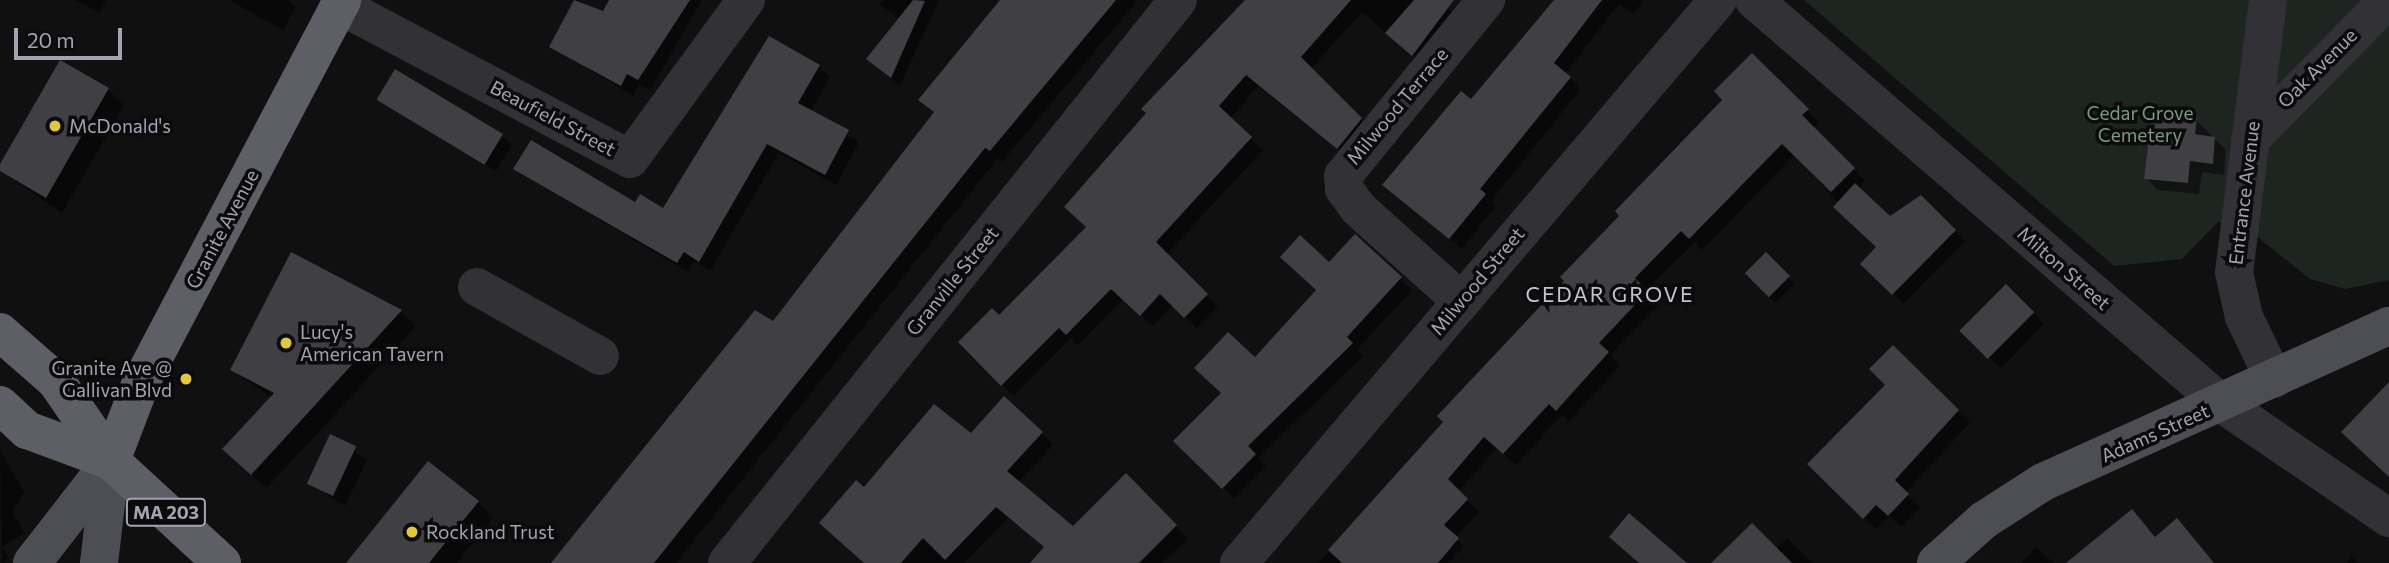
<!DOCTYPE html>
<html>
<head>
<meta charset="utf-8">
<style>
  body { margin:0 }
  #map { position:relative; width:2389px; height:563px; overflow:hidden; background:#101011; font-family:Commissioner,sans-serif }
  div>[style] { position:absolute }
  .green>* { inset:0; background:#1e2520 }
  .shadow>* { inset:0; background:#0007; transform-origin:0 0 }
  .building>* { inset:0; background:#3f3f44; transform-origin:0 0 }
  .minor>* { height:38px; margin:-19px; padding:0 19px; transform-origin:19px; border-radius:19px; background:#313136 }
  .major>* { height:38px; margin:-19px; padding:0 19px; transform-origin:19px; border-radius:19px; background:#4d4d54 }
  .highway>* { height:38px; margin:-19px; padding:0 19px; transform-origin:19px; border-radius:19px; background:#5d5e66 }
  .dots>* { width:19px; height:19px; translate:-50% -50%; box-sizing:border-box; border:4px solid #0b0b0c; border-radius:50% }
  span { translate:-50% -50%; white-space:nowrap; text-align:center; line-height:1.15; -webkit-text-stroke:7px #0b0b0c; paint-order:stroke }
  .shield-label span { padding:2px 5px; background:#0b0b0c; border:2px solid; border-radius:5px; -webkit-text-stroke-width:0 }
  .shield-label { font-size:18px; color:#a2a4b1; font-weight:700 }
  .street-label { font-size:19px; color:#a2a4b1 }
  .park-label { font-size:19px; color:#799b81 }
  .poi-label { font-size:19px; color:#a2a4b1 }
  .left { translate:0 -50%; text-align:left }
  .right { translate:-100% -50%; text-align:right }
  .neighbourhood-label { font-size:21px; color:#c2c3cd; letter-spacing:2px }
  .scale { position:absolute; left:14px; top:28px; width:108px; height:32px; box-sizing:border-box; border:4px solid #a2a4b1; border-top:0; padding-left:9px; font-size:21px; line-height:24px; white-space:nowrap; color:#a2a4b1; -webkit-text-stroke:5px #0b0b0c; paint-order:stroke }
</style>
</head>
<body>
<div id="map">
  <div class="green">
    <div style="clip-path:polygon(1804px 0,2389px 0,2389px 280px,2345px 289px,2310px 279px,2244px 226px,2218px 222px,2182px 259px,2114px 266px)"></div>
  </div>
  <div class="shadow">
    <div style="clip-path:polygon(75px 0,106px 0,99px 13px)"></div>
    <div style="clip-path:polygon(229px 0,289px 0,296px 7px,283px 30px)"></div>
    <div style="clip-path:polygon(576px 0,604px 13px,610px 0,702px 0,650px 90px,639px 84px,633px 96px,551px 46px)"></div>
    <div style="clip-path:polygon(883px 0,939px 0,900px 86px,869px 59px,900px 19px,880px 5px)"></div>
    <div style="clip-path:polygon(1005px 0,1138px 0,1002px 162px,998px 158px,676px 563px,553px 563px,774px 324px,935px 113px,921px 100px)"></div>
    <div style="clip-path:polygon(1246px 0,1438px 0,1459px 19px,1424px 66px,1362px 12px,1311px 69px,1372px 131px,1349px 159px,1258px 86px,1230px 119px,1263px 150px,1166px 255px,1218px 307px,1197px 328px,1173px 304px,1153px 326px,1123px 299px,1078px 345px,1071px 338px,1014px 396px,960px 342px,999px 318px,1088px 227px)"></div>
    <div style="clip-path:polygon(1558px 0,1644px 0,1633px 14px,1619px 4px,1565px 74px,1581px 89px,1491px 201px,1496px 206px,1462px 249px,1396px 196px)"></div>
    <div style="clip-path:polygon(1752px 55px,1819px 122px,1813px 129px,1865px 181px,1859px 188px,1890px 218px,1921px 198px,1965px 241px,1903px 304px,1862px 264px,1878px 248px,1795px 154px,1702px 250px,1695px 242px,1646px 291px,1659px 304px,1610px 355px,1620px 366px,1569px 421px,1562px 415px,1516px 465px,1497px 448px,1458px 492px,1479px 512px,1455px 538px,1464px 546px,1448px 563px,1319px 563px,1725px 100px)"></div>
    <div style="clip-path:polygon(819px 66px,830px 77px,810px 112px,859px 142px,836px 185px,779px 153px,710px 271px,695px 261px,688px 272px,515px 169px,664px 211px)"></div>
    <div style="clip-path:polygon(108px 90px,124px 105px,62px 213px,0 170px)"></div>
    <div style="clip-path:polygon(378px 100px,501px 135px,512px 145px,496px 171px)"></div>
    <div style="clip-path:polygon(2196px 120px,2226px 150px,2224px 175px,2202px 172px,2199px 194px,2158px 190px,2146px 178px)"></div>
    <div style="clip-path:polygon(1355px 237px,1412px 290px,1357px 350px,1363px 356px,1258px 458px,1266px 466px,1234px 499px,1176px 441px,1318px 291px,1329px 265px)"></div>
    <div style="left:1766px;top:255px;width:40px;height:27px;rotate:45deg"></div>
    <div style="left:2006px;top:287px;width:53px;height:62px;rotate:44deg"></div>
    <div style="clip-path:polygon(401px 311px,416px 326px,267px 488px,240px 464px,272px 398px,232px 370px)"></div>
    <div style="clip-path:polygon(1893px 347px,1970px 423px,1905px 493px,1920px 507px,1901px 527px,1889px 516px,1876px 529px,1809px 464px,1887px 385px)"></div>
    <div style="clip-path:polygon(1041px 433px,1053px 445px,1018px 483px,1073px 528px,1126px 475px,1188px 538px,1162px 563px,1032px 563px,1045px 548px,1009px 517px,964px 563px,865px 563px,864px 490px,971px 436px)"></div>
    <div style="clip-path:polygon(331px 437px,367px 460px,345px 506px,310px 483px)"></div>
    <div style="clip-path:polygon(0 451px,25px 492px,12px 512px,25px 533px,2px 547px,9px 558px,2px 563px)"></div>
    <div style="clip-path:polygon(478px 502px,493px 518px,457px 563px,348px 563px)"></div>
    <div style="clip-path:polygon(1787px 538px,1813px 563px,1714px 563px,1776px 549px)"></div>
    <div style="clip-path:polygon(2036px 547px,2054px 563px,2022px 563px)"></div>
    <div style="clip-path:polygon(2351px 557px,2361px 563px,2347px 563px)"></div>
  </div>
  <div class="building">
    <div style="clip-path:polygon(574px 0,603px 11px,609px 0,690px 0,638px 80px,627px 74px,621px 86px,549px 47px)"></div>
    <div style="clip-path:polygon(913px 0,925px 1px,891px 78px,866px 59px)"></div>
    <div style="clip-path:polygon(1000px 0,1116px 0,990px 151px,985px 148px,654px 563px,551px 563px,755px 310px,773px 321px,934px 112px,918px 100px)"></div>
    <div style="clip-path:polygon(1245px 0,1351px 0,1301px 57px,1362px 118px,1337px 149px,1246px 75px,1219px 106px,1252px 137px,1156px 242px,1208px 294px,1184px 318px,1160px 294px,1140px 316px,1111px 289px,1066px 335px,1059px 328px,1001px 386px,958px 342px,992px 308px,999px 315px,1086px 227px,1064px 207px,1146px 113px,1141px 109px)"></div>
    <div style="clip-path:polygon(1414px 0,1454px 0,1412px 56px,1385px 33px)"></div>
    <div style="clip-path:polygon(1554px 0,1602px 0,1554px 63px,1571px 77px,1480px 189px,1486px 194px,1449px 239px,1382px 185px,1461px 91px,1471px 99px)"></div>
    <div style="clip-path:polygon(769px 36px,820px 65px,798px 103px,849px 130px,825px 175px,767px 144px,699px 262px,684px 252px,677px 263px,513px 169px,531px 140px,635px 202px,640px 194px,663px 208px)"></div>
    <div style="clip-path:polygon(1752px 53px,1809px 109px,1802px 115px,1855px 168px,1831px 192px,1782px 144px,1689px 239px,1681px 231px,1635px 278px,1648px 291px,1599px 343px,1609px 352px,1556px 411px,1549px 404px,1503px 454px,1484px 437px,1448px 479px,1468px 499px,1444px 525px,1459px 538px,1438px 563px,1342px 563px,1328px 550px,1443px 422px,1437px 416px,1564px 281px,1560px 277px,1619px 216px,1615px 211px,1722px 100px,1714px 91px)"></div>
    <div style="clip-path:polygon(60px 60px,109px 88px,46px 198px,0 171px,0 164px)"></div>
    <div style="left:395px;top:69px;width:126px;height:36px;rotate:31deg"></div>
    <div style="clip-path:polygon(2152px 113px,2197px 118px,2195px 134px,2215px 137px,2213px 164px,2190px 161px,2188px 183px,2144px 179px)"></div>
    <div style="clip-path:polygon(1855px 183px,1890px 216px,1921px 195px,1956px 230px,1892px 295px,1860px 264px,1876px 247px,1833px 207px)"></div>
    <div style="clip-path:polygon(1355px 234px,1402px 277px,1347px 337px,1353px 343px,1248px 446px,1256px 454px,1222px 489px,1173px 441px,1221px 393px,1194px 368px,1228px 332px,1255px 357px,1316px 290px,1280px 257px,1300px 235px,1329px 262px)"></div>
    <div style="clip-path:polygon(291px 252px,402px 310px,251px 475px,222px 449px,274px 393px,230px 370px)"></div>
    <div style="left:1766px;top:252px;width:34px;height:30px;rotate:45deg"></div>
    <div style="left:2006px;top:284px;width:40px;height:66px;rotate:45deg"></div>
    <div style="clip-path:polygon(1893px 345px,1959px 410px,1895px 480px,1909px 494px,1888px 516px,1876px 505px,1863px 519px,1807px 464px,1885px 385px,1869px 369px)"></div>
    <div style="clip-path:polygon(2389px 382px,2389px 477px,2341px 432px)"></div>
    <div style="clip-path:polygon(1004px 396px,1043px 432px,1007px 471px,1073px 526px,1126px 473px,1177px 525px,1139px 563px,1030px 563px,1044px 547px,996px 507px,945px 560px,923px 538px,901px 563px,864px 563px,819px 523px,856px 480px,864px 487px,934px 404px,971px 433px)"></div>
    <div style="left:330px;top:434px;width:29px;height:55px;rotate:25deg"></div>
    <div style="clip-path:polygon(428px 461px,479px 501px,429px 563px,346px 563px)"></div>
    <div style="clip-path:polygon(2132px 509px,2155px 537px,2177px 518px,2214px 563px,2066px 563px)"></div>
    <div style="clip-path:polygon(1629px 513px,1687px 563px,1639px 563px,1609px 537px)"></div>
    <div style="clip-path:polygon(1752px 523px,1792px 563px,1711px 563px)"></div>
  </div>
  <div class="minor">
    <div style="left:1754px;top:0;width:617px;rotate:40.79deg"></div>
    <div style="left:2221px;top:403px;width:204px;rotate:34.4deg"></div>
    <div style="left:2268px;top:0;width:274px;rotate:97.1deg"></div>
    <div style="left:2234px;top:272px;width:46px;rotate:77.5deg"></div>
    <div style="left:2244px;top:317px;width:69px;rotate:64.2deg"></div>
    <div style="left:339px;top:5px;width:329px;rotate:27.9deg"></div>
    <div style="left:630px;top:159px;width:197px;rotate:-53.9deg"></div>
    <div style="left:2250px;top:140px;width:197px;rotate:-45.4deg"></div>
    <div style="left:477px;top:287px;width:141px;rotate:29.3deg"></div>
    <div style="left:1460px;top:300px;width:137px;rotate:-138deg"></div>
    <div style="left:1358px;top:208px;width:24px;rotate:-126deg"></div>
    <div style="left:1344px;top:189px;width:13px;rotate:-94deg"></div>
    <div style="left:1343px;top:176px;width:227px;rotate:-50.9deg"></div>
    <div style="left:727px;top:563px;width:721px;rotate:-51.3deg"></div>
    <div style="left:1239px;top:563px;width:739px;rotate:-49.61deg"></div>
  </div>
  <div class="major">
    <div style="left:32px;top:563px;width:129px;rotate:-52.2deg"></div>
    <div style="left:99px;top:563px;width:103px;rotate:-83.3deg"></div>
    <div style="left:1936px;top:563px;width:64px;rotate:-41.9deg"></div>
    <div style="left:1984px;top:520px;width:70px;rotate:-32.8deg"></div>
    <div style="left:2043px;top:482px;width:380px;rotate:-24.3deg"></div>
  </div>
  <div class="highway">
    <div style="left:0;top:332px;width:74px;rotate:41.2deg"></div>
    <div style="left:56px;top:381px;width:97px;rotate:55.5deg"></div>
    <div style="left:111px;top:461px;width:151px;rotate:42.6deg"></div>
    <div style="left:0;top:405px;width:37px;rotate:43deg"></div>
    <div style="left:27px;top:430px;width:90px;rotate:20.3deg"></div>
    <div style="left:111px;top:461px;width:87px;rotate:-69.1deg"></div>
    <div style="left:142px;top:380px;width:429px;rotate:-62.2deg"></div>
  </div>
  <div class="dots">
    <div style="left:55px;top:126px;background:#e5c734"></div>
    <div style="left:286px;top:343px;background:#e5c734"></div>
    <div style="left:186px;top:379px;background:#e5c734"></div>
    <div style="left:412px;top:532px;background:#e5c734"></div>
  </div>
  <div class="shield-label">
    <span style="left:166px;top:512px">MA 203</span>
  </div>
  <div class="street-label">
    <span style="left:2317px;top:68px;rotate:-45deg">Oak Avenue</span>
    <span style="left:1397px;top:106px;rotate:-50deg">Milwood Terrace</span>
    <span style="left:553px;top:118px;rotate:28deg">Beaufield Street</span>
    <span style="left:2244px;top:193px;rotate:-83deg">Entrance Avenue</span>
    <span style="left:222px;top:229px;rotate:-62deg">Granite Avenue</span>
    <span style="left:2064px;top:268px;rotate:41deg">Milton Street</span>
    <span style="left:952px;top:281px;rotate:-51deg">Granville Street</span>
    <span style="left:1477px;top:281px;rotate:-50deg">Milwood Street</span>
    <span style="left:2155px;top:433px;rotate:-24deg">Adams Street</span>
  </div>
  <div class="park-label">
    <span style="left:2140px;top:124px">Cedar Grove<br>Cemetery</span>
  </div>
  <div class="poi-label">
    <span class="left" style="left:69px;top:126px">McDonald's</span>
    <span class="left" style="left:300px;top:343px">Lucy's<br>American Tavern</span>
    <span class="right" style="left:172px;top:379px">Granite Ave @<br>Gallivan Blvd</span>
    <span class="left" style="left:426px;top:532px">Rockland Trust</span>
  </div>
  <div class="neighbourhood-label">
    <span style="left:1610px;top:294px">CEDAR GROVE</span>
  </div>
  <div class="scale">20 m</div>
</div>
</body>
</html>
